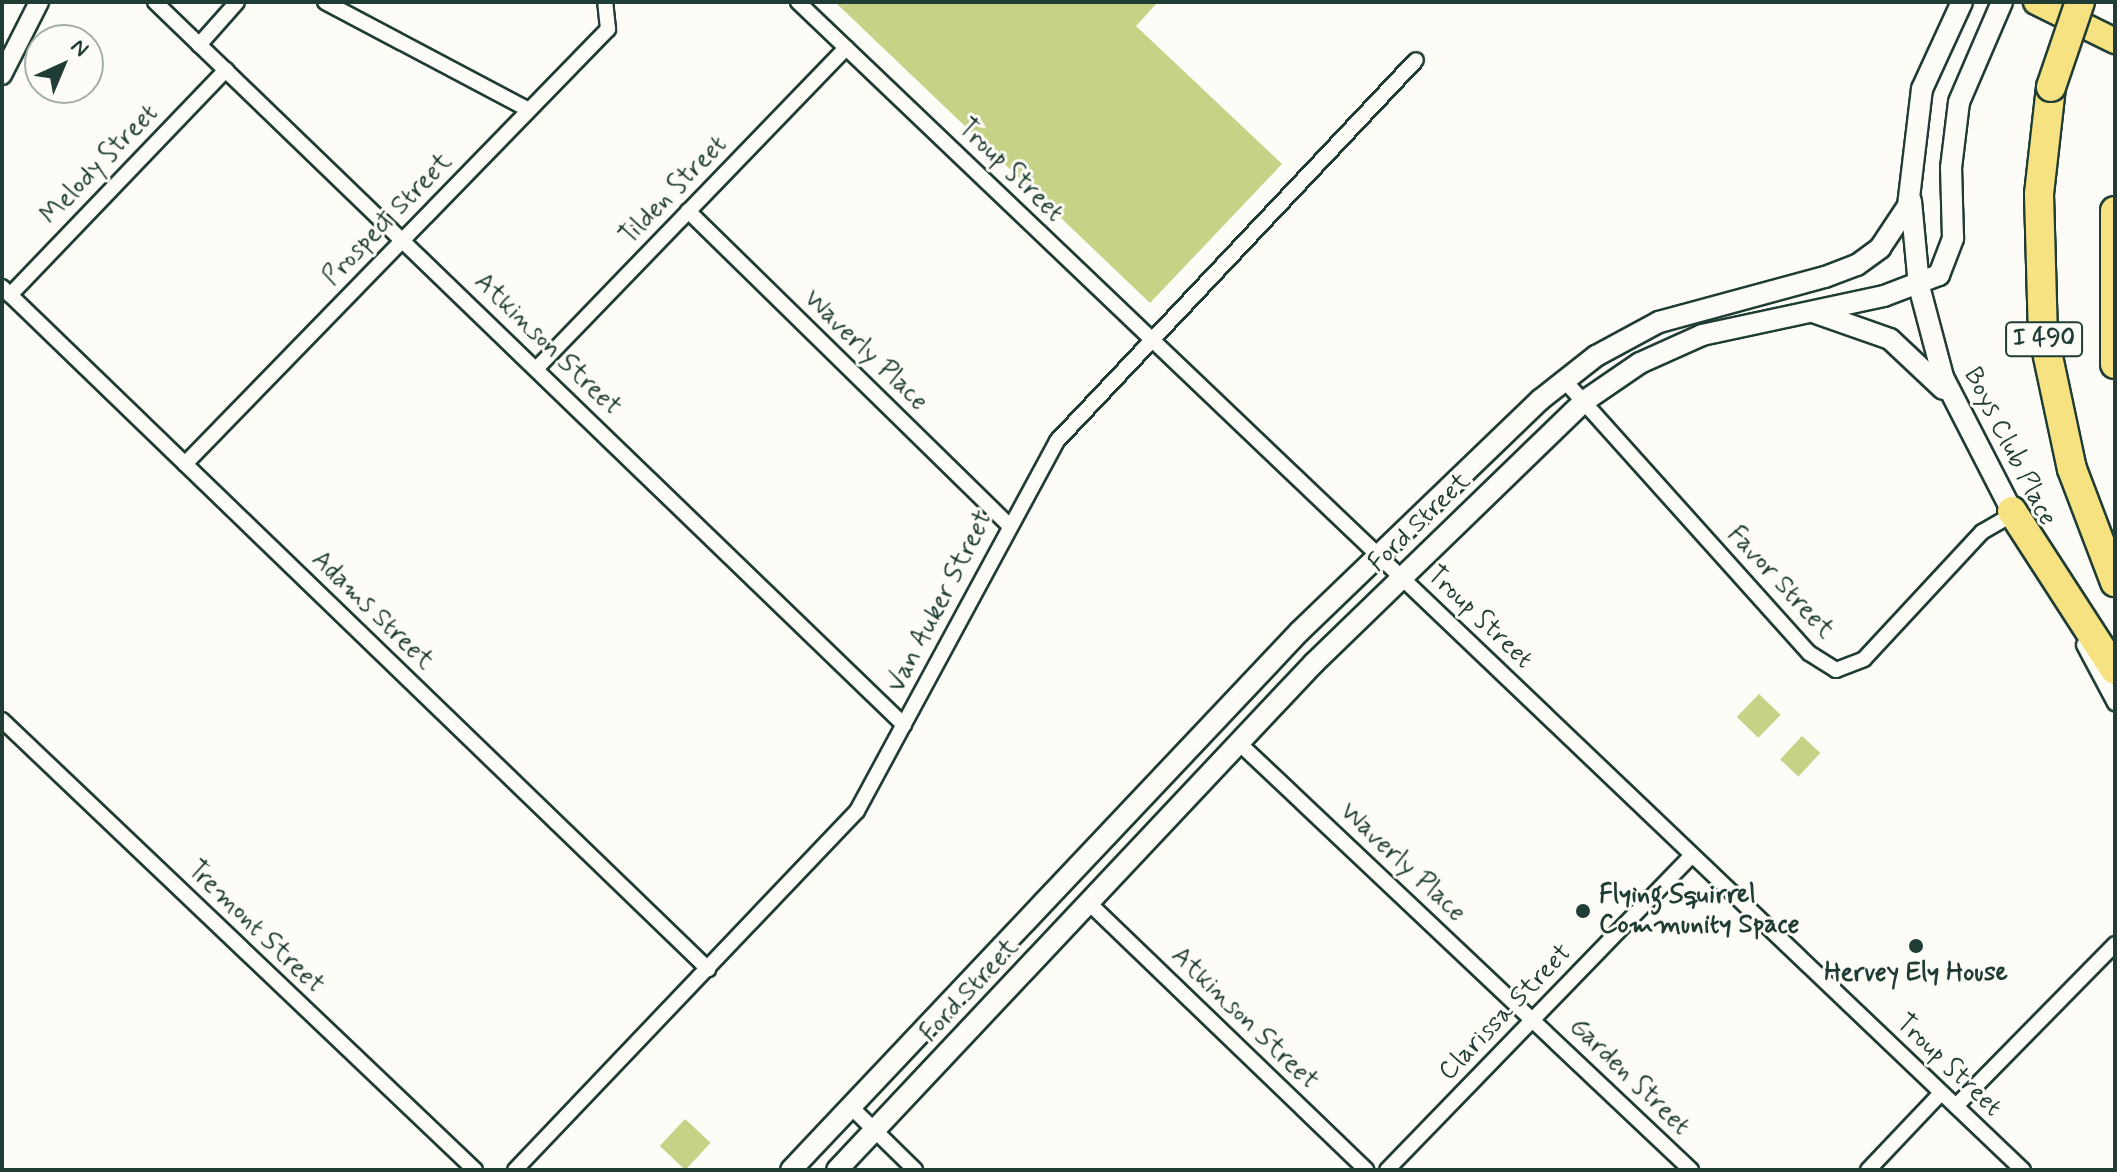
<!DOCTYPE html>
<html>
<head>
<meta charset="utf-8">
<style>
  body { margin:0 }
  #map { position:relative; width:2117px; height:1172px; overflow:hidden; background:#fdfcf7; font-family:Mynerve,sans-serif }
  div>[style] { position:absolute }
  .green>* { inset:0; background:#c6d285; transform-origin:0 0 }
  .roads { filter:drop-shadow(2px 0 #1f3d34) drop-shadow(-2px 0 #1f3d34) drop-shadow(0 2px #1f3d34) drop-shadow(0 -2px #1f3d34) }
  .minor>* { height:14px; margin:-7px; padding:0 7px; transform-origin:7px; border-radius:7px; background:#fdfcf7 }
  .tertiary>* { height:18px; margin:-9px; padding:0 9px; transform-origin:9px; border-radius:9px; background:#fdfcf7 }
  .secondary>* { height:20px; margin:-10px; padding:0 10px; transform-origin:10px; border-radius:10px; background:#fdfcf7 }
  .primary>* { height:24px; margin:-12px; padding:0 12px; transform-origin:12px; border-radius:12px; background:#f6e281 }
  .motorway>* { height:28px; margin:-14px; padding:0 14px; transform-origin:14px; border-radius:14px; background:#f6e281 }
  .bridges { filter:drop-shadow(2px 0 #1f3d34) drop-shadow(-2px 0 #1f3d34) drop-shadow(0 2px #1f3d34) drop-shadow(0 -2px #1f3d34) }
  .motorway-bridge>* { height:28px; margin:-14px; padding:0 14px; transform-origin:14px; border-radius:14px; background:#f6e281 }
  .dots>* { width:22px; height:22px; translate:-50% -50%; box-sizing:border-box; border:4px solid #fdfcf7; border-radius:50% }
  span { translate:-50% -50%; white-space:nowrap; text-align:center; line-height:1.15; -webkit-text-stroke:6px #fdfcf7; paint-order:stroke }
  .shield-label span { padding:2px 6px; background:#fdfcf7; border:2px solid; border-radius:6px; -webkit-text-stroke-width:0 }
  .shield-label { font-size:24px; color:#1f3d34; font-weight:700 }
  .street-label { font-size:26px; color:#1f3d34 }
  .poi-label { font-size:26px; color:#1f3d34; font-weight:700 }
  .left { translate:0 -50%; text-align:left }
  .frame { position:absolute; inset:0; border:4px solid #1f3d34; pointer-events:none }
  .north { position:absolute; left:24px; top:24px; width:80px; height:80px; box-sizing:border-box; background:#fdfcf7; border:2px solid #a4b0a9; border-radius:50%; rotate:44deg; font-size:22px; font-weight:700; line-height:32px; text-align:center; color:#1f3d34 }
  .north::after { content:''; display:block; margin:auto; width:28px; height:36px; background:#1f3d34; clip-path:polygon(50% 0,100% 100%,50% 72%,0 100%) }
</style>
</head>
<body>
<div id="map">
  <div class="green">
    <div style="clip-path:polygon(835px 2px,1158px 2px,1136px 26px,1282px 164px,1150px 303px)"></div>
    <div style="left:1759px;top:694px;width:30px;height:32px;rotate:44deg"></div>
    <div style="left:1802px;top:736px;width:25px;height:32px;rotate:43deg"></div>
    <div style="left:685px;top:1119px;width:35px;height:37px;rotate:43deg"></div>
  </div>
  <div class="roads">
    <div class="minor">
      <div style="left:155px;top:2px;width:1041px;rotate:43.99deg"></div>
      <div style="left:325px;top:2px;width:229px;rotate:27.9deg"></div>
      <div style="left:798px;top:2px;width:1693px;rotate:43.64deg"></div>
      <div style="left:199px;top:45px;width:57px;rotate:-48.5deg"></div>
      <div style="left:688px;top:211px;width:448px;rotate:44.4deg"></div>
      <div style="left:2px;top:287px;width:982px;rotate:44.01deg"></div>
      <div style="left:10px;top:295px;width:312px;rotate:-46.2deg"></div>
      <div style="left:537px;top:368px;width:445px;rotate:-46deg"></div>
      <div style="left:1564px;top:380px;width:367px;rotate:48.1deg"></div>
      <div style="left:1809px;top:653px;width:32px;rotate:32deg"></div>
      <div style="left:1836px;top:670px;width:30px;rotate:-21deg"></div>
      <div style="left:1864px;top:659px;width:173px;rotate:-47.1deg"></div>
      <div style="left:1982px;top:532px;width:36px;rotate:-30deg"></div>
      <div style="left:185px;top:464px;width:607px;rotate:-45.8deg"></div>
      <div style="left:608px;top:29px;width:27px;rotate:-96deg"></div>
      <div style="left:2084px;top:645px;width:66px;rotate:61.9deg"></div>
      <div style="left:2px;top:720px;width:653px;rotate:43.57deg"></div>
      <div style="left:1239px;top:743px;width:622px;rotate:43.37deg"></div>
      <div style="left:1089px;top:903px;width:385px;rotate:43.9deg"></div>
      <div style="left:1956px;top:1106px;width:227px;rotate:-45.5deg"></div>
      <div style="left:851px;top:1107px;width:90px;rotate:44.5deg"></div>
      <div style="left:515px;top:1170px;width:496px;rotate:-46.4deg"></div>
      <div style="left:857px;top:811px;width:421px;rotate:-61.6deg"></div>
      <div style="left:1057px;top:441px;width:523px;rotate:-46.7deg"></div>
      <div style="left:1387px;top:1170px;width:438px;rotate:-45.9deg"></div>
      <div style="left:1868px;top:1170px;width:106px;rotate:-46.5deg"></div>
    </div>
    <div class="tertiary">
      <div style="left:2px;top:75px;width:82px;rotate:-63.1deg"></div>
    </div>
    <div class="secondary">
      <div style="left:1911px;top:201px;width:85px;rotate:84.6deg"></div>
      <div style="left:1919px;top:286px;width:94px;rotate:75.2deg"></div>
      <div style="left:1943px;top:377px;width:151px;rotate:62.8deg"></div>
      <div style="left:1816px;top:313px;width:78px;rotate:19.4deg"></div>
      <div style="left:1890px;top:339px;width:73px;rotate:43.3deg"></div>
      <div style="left:791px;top:1170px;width:741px;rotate:-46.64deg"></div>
      <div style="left:1300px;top:631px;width:333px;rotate:-43.9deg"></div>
      <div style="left:1540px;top:400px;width:71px;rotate:-38.2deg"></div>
      <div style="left:1596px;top:356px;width:72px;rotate:-28.4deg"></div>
      <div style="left:1659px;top:322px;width:172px;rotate:-15.2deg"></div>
      <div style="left:1825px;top:277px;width:34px;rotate:-21deg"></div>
      <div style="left:1857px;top:265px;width:29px;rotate:-36deg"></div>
      <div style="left:1880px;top:248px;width:50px;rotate:-56.3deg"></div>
      <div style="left:1908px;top:206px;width:118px;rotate:-83.2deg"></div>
      <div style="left:1922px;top:89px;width:96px;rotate:-65.3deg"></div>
      <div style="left:837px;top:1170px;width:696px;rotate:-46.75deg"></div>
      <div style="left:1314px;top:663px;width:375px;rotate:-44.1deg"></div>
      <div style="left:1583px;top:402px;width:69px;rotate:-34.4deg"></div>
      <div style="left:1640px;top:363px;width:68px;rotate:-24.3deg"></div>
      <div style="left:1702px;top:335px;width:186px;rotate:-12.1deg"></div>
      <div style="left:1884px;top:296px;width:59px;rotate:-20.9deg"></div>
      <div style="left:1939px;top:275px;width:40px;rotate:-69deg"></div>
      <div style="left:1953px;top:238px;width:70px;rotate:-91.6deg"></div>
      <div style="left:1951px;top:168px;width:66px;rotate:-83.1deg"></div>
      <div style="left:1959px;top:102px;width:109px;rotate:-66.7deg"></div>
    </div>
    <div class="primary">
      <div style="left:2036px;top:2px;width:88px;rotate:26.3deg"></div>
    </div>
    <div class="motorway">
      <div style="left:2051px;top:87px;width:108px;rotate:96.4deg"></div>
      <div style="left:2039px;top:194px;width:139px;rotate:88.4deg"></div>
      <div style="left:2043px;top:333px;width:139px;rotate:78deg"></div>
      <div style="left:2072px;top:469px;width:121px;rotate:69.2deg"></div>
      <div style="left:2115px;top:211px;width:153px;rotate:90deg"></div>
      <div style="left:2012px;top:511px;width:189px;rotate:57.1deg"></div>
    </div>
  </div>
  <div class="bridges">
    <div class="motorway-bridge">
      <div style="left:2051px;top:87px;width:90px;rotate:-71.2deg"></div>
    </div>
  </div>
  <div class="dots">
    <div style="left:1583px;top:911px;background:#1f3d34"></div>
    <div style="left:1916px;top:946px;background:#1f3d34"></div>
  </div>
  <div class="shield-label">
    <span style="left:2044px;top:339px">I 490</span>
  </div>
  <div class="street-label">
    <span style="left:100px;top:165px;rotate:-46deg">Melody Street</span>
    <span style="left:1010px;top:171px;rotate:44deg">Troup Street</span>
    <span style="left:674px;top:191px;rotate:-46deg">Tilden Street</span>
    <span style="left:388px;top:220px;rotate:-46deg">Prospect Street</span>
    <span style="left:547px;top:345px;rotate:44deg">Atkinson Street</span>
    <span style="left:865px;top:351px;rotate:44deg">Waverly Place</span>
    <span style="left:2009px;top:447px;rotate:63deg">Boys Club Place</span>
    <span style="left:1420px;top:523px;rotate:-44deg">Ford Street</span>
    <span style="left:1780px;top:583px;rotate:47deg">Favor Street</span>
    <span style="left:941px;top:602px;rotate:-63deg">Van Auker Street</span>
    <span style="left:372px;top:611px;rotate:44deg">Adams Street</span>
    <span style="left:1479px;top:618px;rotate:44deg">Troup Street</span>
    <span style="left:1402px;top:863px;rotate:43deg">Waverly Place</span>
    <span style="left:255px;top:928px;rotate:44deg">Tremont Street</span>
    <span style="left:970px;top:991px;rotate:-47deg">Ford Street</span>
    <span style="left:1506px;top:1013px;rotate:-46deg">Clarissa Street</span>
    <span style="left:1244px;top:1019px;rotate:44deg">Atkinson Street</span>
    <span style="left:1948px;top:1066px;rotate:44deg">Troup Street</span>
    <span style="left:1629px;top:1077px;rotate:44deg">Garden Street</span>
  </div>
  <div class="poi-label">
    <span class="left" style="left:1599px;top:911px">Flying Squirrel<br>Community Space</span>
    <span style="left:1916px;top:974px">Hervey Ely House</span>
  </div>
  <div class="frame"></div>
  <div class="north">N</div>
</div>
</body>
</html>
